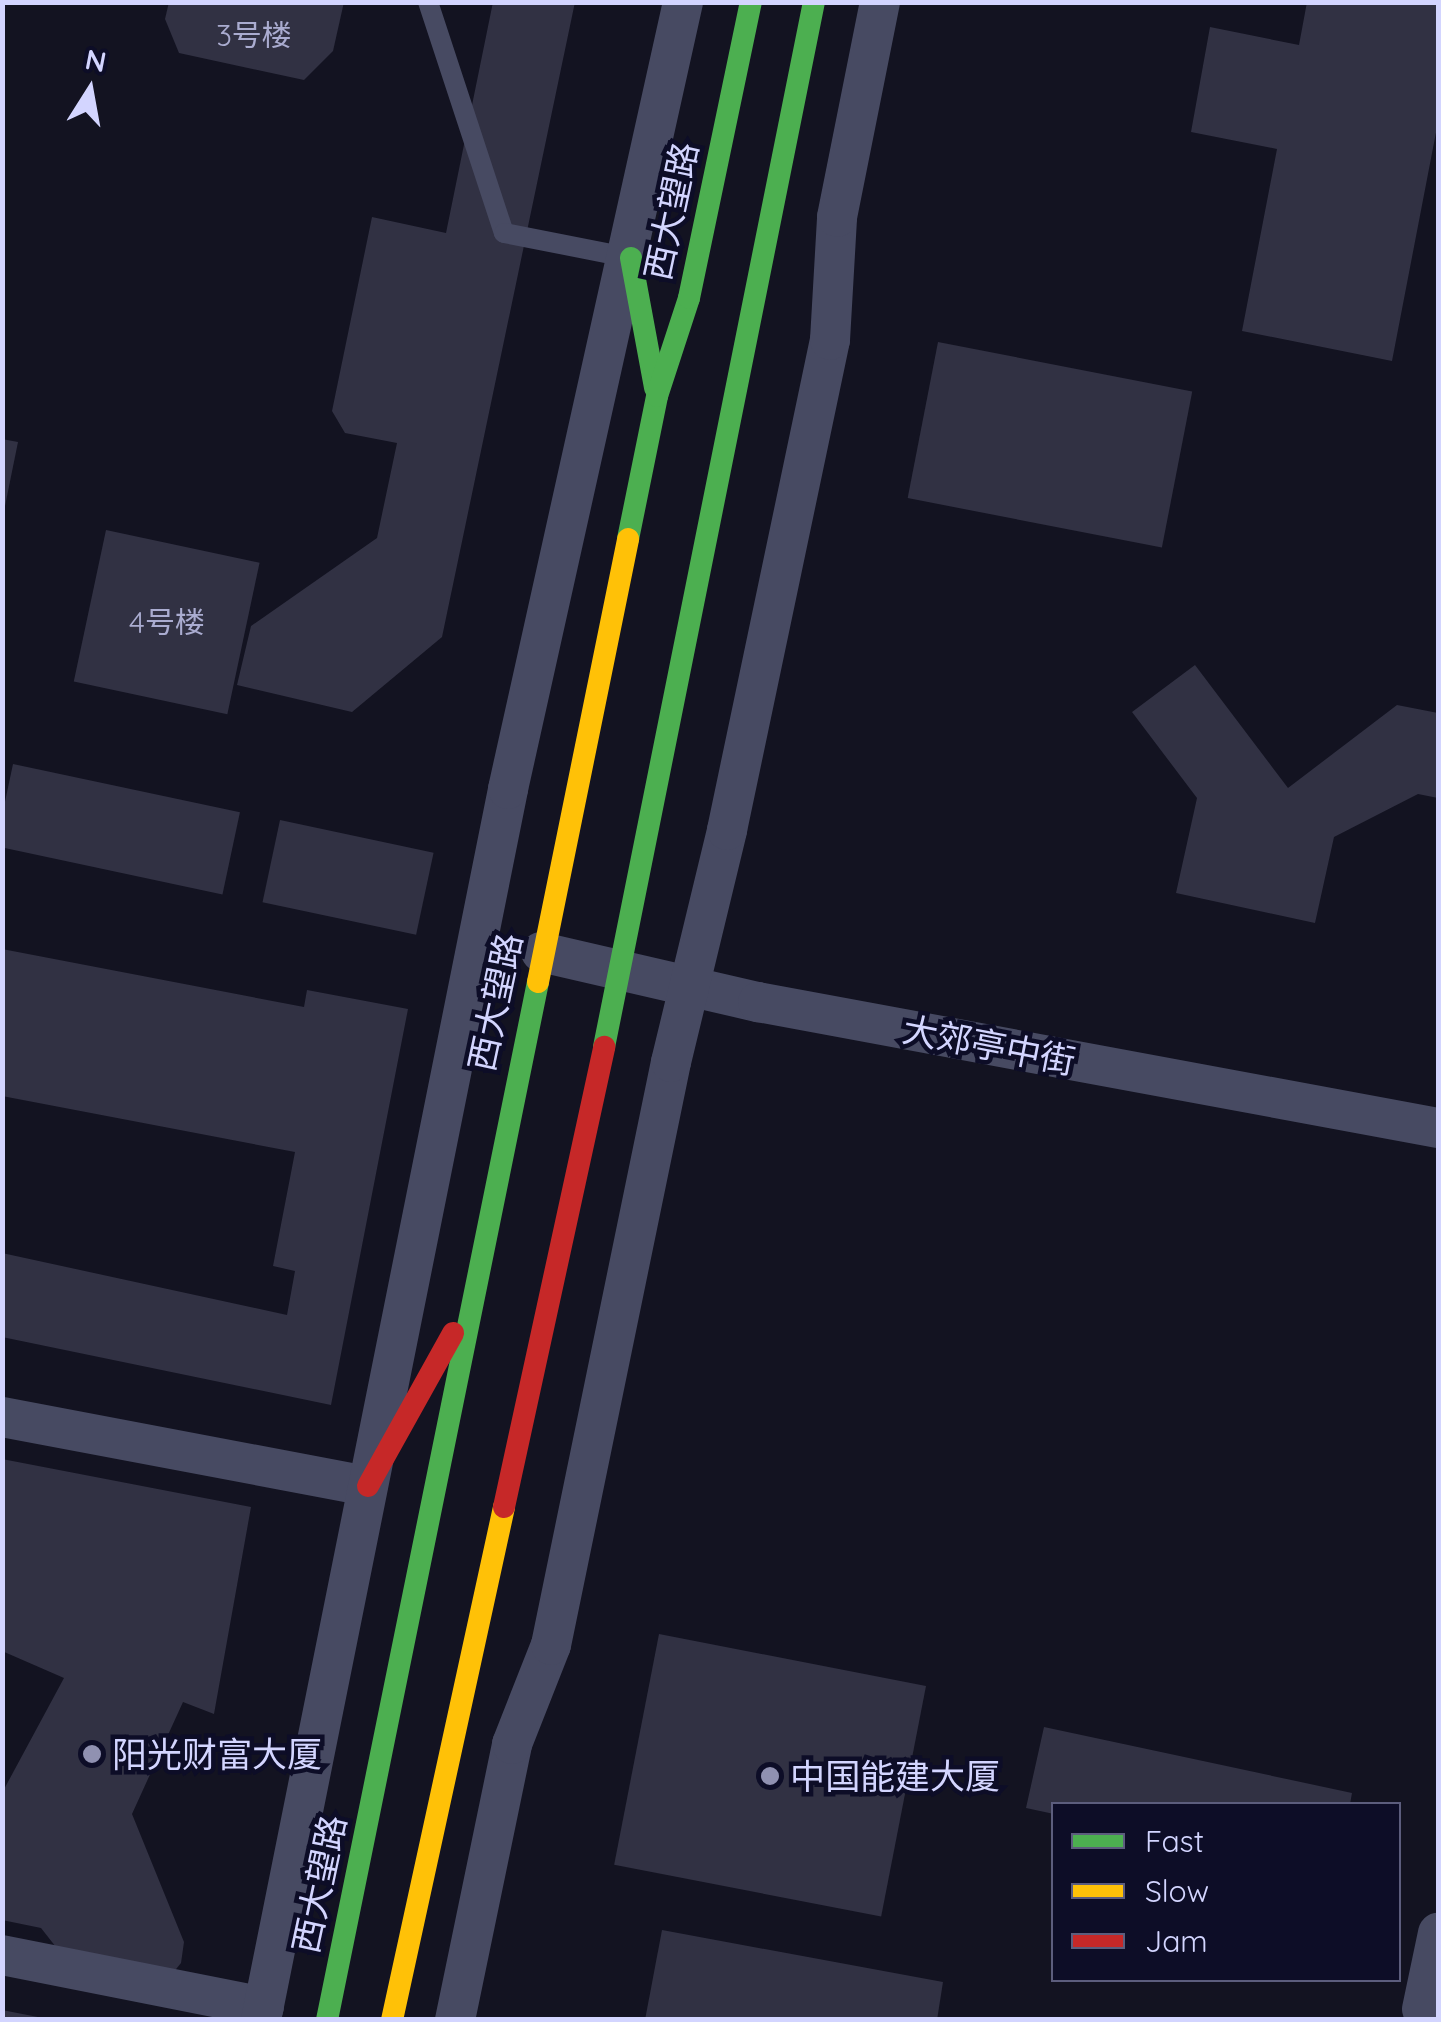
<!DOCTYPE html>
<html>
<head>
<meta charset="utf-8">
<style>
  body { margin:0 }
  #map { position:relative; width:1441px; height:2022px; overflow:hidden; background:#131321; font-family:Quicksand,"Noto Sans SC",sans-serif }
  div>[style] { position:absolute }
  .building>* { inset:0; background:#313143; transform-origin:0 0 }
  .lane>* { height:20px; margin:-10px; padding:0 10px; transform-origin:10px; border-radius:10px; background:#474a62 }
  .street>* { height:40px; margin:-20px; padding:0 20px; transform-origin:20px; border-radius:20px; background:#474a62 }
  .fast>* { height:22px; margin:-11px; padding:0 11px; transform-origin:11px; border-radius:11px; background:#4caf50 }
  .slow>* { height:22px; margin:-11px; padding:0 11px; transform-origin:11px; border-radius:11px; background:#ffc107 }
  .jam>* { height:22px; margin:-11px; padding:0 11px; transform-origin:11px; border-radius:11px; background:#c62828 }
  .dots>* { width:28px; height:28px; translate:-50% -50%; box-sizing:border-box; border:5px solid #0d0d27; border-radius:50% }
  span { translate:-50% -50%; white-space:nowrap; text-align:center; line-height:1.15; -webkit-text-stroke:9px #0d0d27; paint-order:stroke }
  .number-label { font-size:30px; color:#aaacd0 }
  .number-label span { -webkit-text-stroke-width:0 }
  .street-label { font-size:35px; color:#d3d5ff }
  .poi-label { font-size:35px; color:#d3d5ff }
  .left { translate:0 -50%; text-align:left }
  .frame { position:absolute; inset:0; border:5px solid #d3d5ff; pointer-events:none }
  .legend { position:absolute; left:1051px; top:1802px; width:350px; height:180px; box-sizing:border-box; background:#0d0d27; border:2px solid #5c5d7d; margin:0; padding:12px 18px; list-style:none; font-size:30px; color:#d3d5ff }
  .legend li { display:flex; align-items:center; gap:20px; height:50px }
  .legend b { width:50px; border:2px solid #5c5d7d }
  .north { position:absolute; left:40px; top:40px; width:100px; height:100px; -webkit-text-stroke:8px #0d0d27; paint-order:stroke; rotate:11deg; font-size:28px; font-weight:700; line-height:40px; text-align:center; color:#d3d5ff }
  .north::after { content:''; display:block; margin:auto; width:35px; height:45px; background:#d3d5ff; clip-path:polygon(50% 0,100% 100%,50% 72%,0 100%) }
</style>
</head>
<body>
<div id="map">
  <div class="building">
    <div style="clip-path:polygon(169px 2px,344px 2px,333px 51px,304px 80px,179px 53px,165px 19px)"></div>
    <div style="clip-path:polygon(493px 2px,575px 2px,442px 637px,352px 712px,237px 685px,251px 626px,377px 538px,397px 443px,345px 433px,332px 411px,372px 217px,446px 233px)"></div>
    <div style="clip-path:polygon(1307px 2px,1438px 2px,1438px 122px,1392px 361px,1242px 331px,1277px 149px,1191px 132px,1210px 27px,1299px 45px)"></div>
    <div style="left:938px;top:342px;width:259px;height:159px;rotate:11deg"></div>
    <div style="clip-path:polygon(2px 439px,18px 442px,4px 511px,2px 511px)"></div>
    <div style="left:106px;top:530px;width:157px;height:155px;rotate:12deg"></div>
    <div style="clip-path:polygon(1195px 665px,1288px 788px,1397px 705px,1438px 713px,1438px 798px,1418px 794px,1334px 837px,1315px 923px,1176px 893px,1197px 798px,1132px 712px)"></div>
    <div style="left:13px;top:764px;width:232px;height:84px;rotate:12deg"></div>
    <div style="left:280px;top:820px;width:157px;height:84px;rotate:12deg"></div>
    <div style="clip-path:polygon(2px 949px,304px 1007px,307px 990px,408px 1009px,331px 1405px,2px 1337px,2px 1253px,287px 1315px,295px 1271px,273px 1266px,295px 1152px,2px 1096px)"></div>
    <div style="clip-path:polygon(2px 1459px,251px 1507px,214px 1714px,183px 1702px,132px 1814px,184px 1942px,181px 1963px,168px 1979px,63px 1956px,41px 1928px,2px 1920px,2px 1793px,64px 1678px,2px 1651px)"></div>
    <div style="left:659px;top:1634px;width:272px;height:235px;rotate:11deg"></div>
    <div style="clip-path:polygon(1044px 1727px,1352px 1793px,1350px 1804px,1054px 1804px,1054px 1814px,1026px 1808px)"></div>
    <div style="clip-path:polygon(662px 1930px,943px 1982px,937px 2020px,645px 2020px)"></div>
    <div style="clip-path:polygon(2px 2010px,43px 2018px,43px 2020px,2px 2020px)"></div>
  </div>
  <div class="lane">
    <div style="left:428px;top:2px;width:243px;rotate:71.8deg"></div>
    <div style="left:504px;top:233px;width:129px;rotate:11.1deg"></div>
  </div>
  <div class="street">
    <div style="left:541px;top:952px;width:223px;rotate:13deg"></div>
    <div style="left:758px;top:1002px;width:692px;rotate:10.5deg"></div>
    <div style="left:2px;top:1417px;width:372px;rotate:10.7deg"></div>
    <div style="left:2px;top:1955px;width:267px;rotate:11.2deg"></div>
    <div style="left:1422px;top:2009px;width:78px;rotate:-78.1deg"></div>
    <div style="left:261px;top:2020px;width:1256px;rotate:-78.65deg"></div>
    <div style="left:508px;top:789px;width:806px;rotate:-77.46deg"></div>
    <div style="left:455px;top:2020px;width:282px;rotate:-78.3deg"></div>
    <div style="left:512px;top:1744px;width:106px;rotate:-68.5deg"></div>
    <div style="left:551px;top:1645px;width:595px;rotate:-78.37deg"></div>
    <div style="left:671px;top:1062px;width:239px;rotate:-76.4deg"></div>
    <div style="left:727px;top:830px;width:501px;rotate:-78.13deg"></div>
    <div style="left:830px;top:340px;width:123px;rotate:-86.7deg"></div>
    <div style="left:837px;top:217px;width:219px;rotate:-78.7deg"></div>
  </div>
  <div class="fast">
    <div style="left:631px;top:258px;width:132px;rotate:79.5deg"></div>
    <div style="left:628px;top:539px;width:146px;rotate:-78.5deg"></div>
    <div style="left:657px;top:396px;width:103px;rotate:-71.9deg"></div>
    <div style="left:689px;top:298px;width:302px;rotate:-78.2deg"></div>
    <div style="left:604px;top:1047px;width:1066px;rotate:-78.64deg"></div>
    <div style="left:327px;top:2020px;width:1059px;rotate:-78.51deg"></div>
  </div>
  <div class="slow">
    <div style="left:538px;top:982px;width:452px;rotate:-78.5deg"></div>
    <div style="left:392px;top:2020px;width:525px;rotate:-77.68deg"></div>
  </div>
  <div class="jam">
    <div style="left:368px;top:1486px;width:175px;rotate:-60.9deg"></div>
    <div style="left:504px;top:1507px;width:471px;rotate:-77.7deg"></div>
  </div>
  <div class="dots">
    <div style="left:92px;top:1754px;background:#9091b1"></div>
    <div style="left:770px;top:1776px;background:#9091b1"></div>
  </div>
  <div class="number-label">
    <span style="left:254px;top:35px">3号楼</span>
    <span style="left:167px;top:622px">4号楼</span>
  </div>
  <div class="street-label">
    <span style="left:671px;top:211px;rotate:-78deg">西大望路</span>
    <span style="left:495px;top:1002px;rotate:-78deg">西大望路</span>
    <span style="left:989px;top:1045px;rotate:11deg">大郊亭中街</span>
    <span style="left:319px;top:1884px;rotate:-78deg">西大望路</span>
  </div>
  <div class="poi-label">
    <span class="left" style="left:112px;top:1754px">阳光财富大厦</span>
    <span class="left" style="left:790px;top:1776px">中国能建大厦</span>
  </div>
  <div class="frame"></div>
  <ul class="legend">
  <li><b style="height:12px;background:#4caf50"></b>Fast</li>
  <li><b style="height:12px;background:#ffc107"></b>Slow</li>
  <li><b style="height:12px;background:#c62828"></b>Jam</li>
  </ul>
  <div class="north">N</div>
</div>
</body>
</html>
